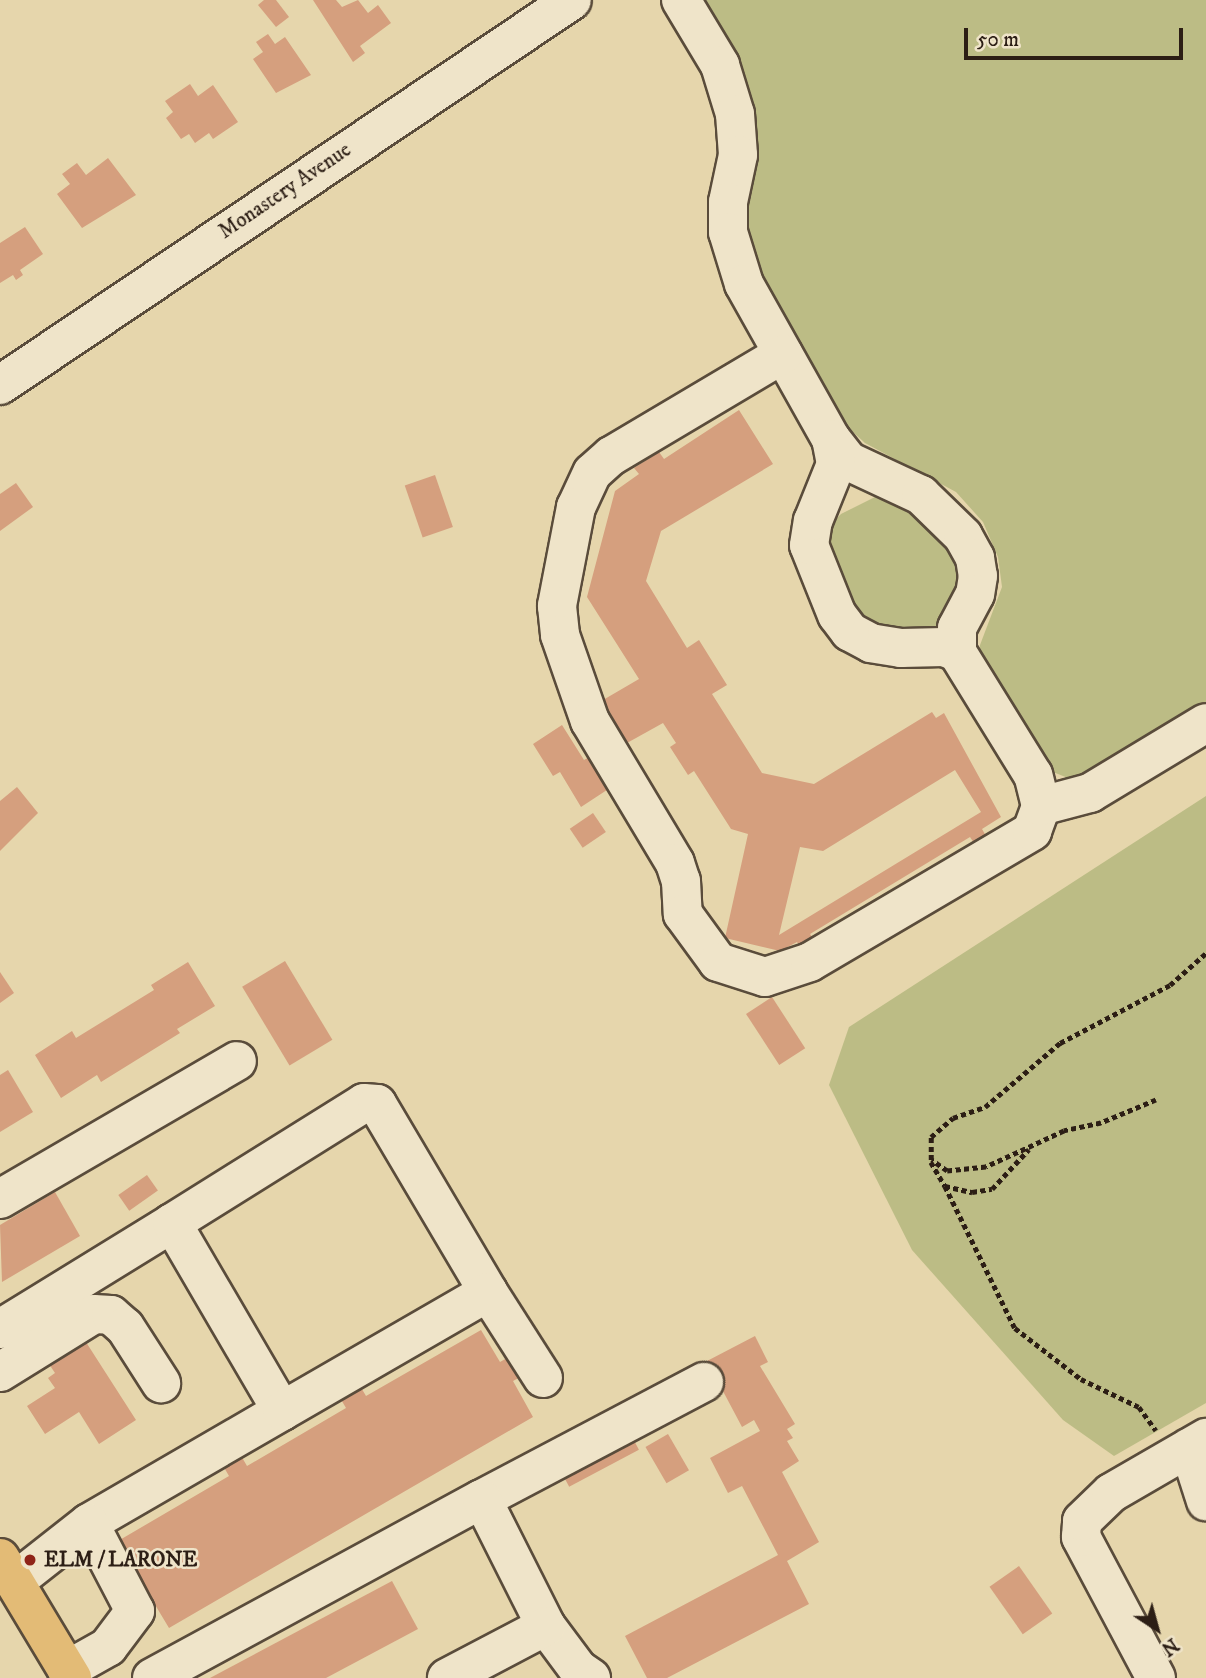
<!DOCTYPE html>
<html>
<head>
<meta charset="utf-8">
<style>
  body { margin:0 }
  #map { position:relative; width:1206px; height:1678px; overflow:hidden; background:#e6d6ac; font-family:"IM FELL DW Pica",serif }
  div>[style] { position:absolute }
  .green>* { inset:0; background:#bcbc85 }
  .building>* { inset:0; background:#d59f7e; transform-origin:0 0 }
  .path>* { height:4.5px; margin-top:-2.25px; transform-origin:0; background:repeating-linear-gradient(90deg,#2c1e15 0 5px,transparent 0 8.5px) }
  .roads { filter:drop-shadow(2px 0 #5a4c3b) drop-shadow(-2px 0 #5a4c3b) drop-shadow(0 2px #5a4c3b) drop-shadow(0 -2px #5a4c3b) }
  .minor>* { height:38px; margin:-19px; padding:0 19px; transform-origin:19px; border-radius:19px; background:#efe4c9 }
  .major>* { height:38px; margin:-19px; padding:0 19px; transform-origin:19px; border-radius:19px; background:#e3bb76 }
  .dots>* { width:19px; height:19px; translate:-50% -50%; box-sizing:border-box; border:4px solid #efe4c9; border-radius:50% }
  span { translate:-50% -50%; white-space:nowrap; text-align:center; line-height:1.15; -webkit-text-stroke:5px #efe4c9; paint-order:stroke }
  .street-label { font-size:21px; color:#2c1e15 }
  .poi-label { font-size:21px; color:#2c1e15; font-weight:700 }
  .left { translate:0 -50%; text-align:left }
  .north { position:absolute; left:1122px; top:1594px; width:70px; height:70px; -webkit-text-stroke:5px #efe4c9; paint-order:stroke; rotate:144deg; font-size:19px; font-weight:700; line-height:28px; text-align:center; color:#2c1e15 }
  .north::after { content:''; display:block; margin:auto; width:24px; height:32px; background:#2c1e15; clip-path:polygon(50% 0,100% 100%,50% 72%,0 100%) }
  .scale { position:absolute; left:964px; top:28px; width:219px; height:32px; box-sizing:border-box; border:4px solid #2c1e15; border-top:0; padding-left:9px; font-size:21px; line-height:24px; white-space:nowrap; color:#2c1e15; -webkit-text-stroke:5px #efe4c9; paint-order:stroke }
</style>
</head>
<body>
<div id="map">
  <div class="green">
    <div style="clip-path:polygon(705px 0,1206px 0,1206px 709px,1078px 782px,1048px 770px,980px 659px,980px 645px,1002px 587px,998px 557px,983px 522px,956px 492px,865px 443px,841px 421px,747px 259px,733px 51px)"></div>
    <div style="clip-path:polygon(879px 495px,912px 506px,966px 568px,949px 619px,936px 627px,896px 633px,859px 617px,825px 548px,831px 524px,841px 514px)"></div>
    <div style="clip-path:polygon(1206px 796px,1206px 1403px,1114px 1456px,1063px 1420px,912px 1250px,829px 1085px,849px 1027px)"></div>
  </div>
  <div class="building">
    <div style="clip-path:polygon(264px 0,276px 0,289px 17px,276px 27px,258px 5px)"></div>
    <div style="clip-path:polygon(313px 0,336px 0,342px 7px,358px 0,368px 13px,378px 5px,391px 23px,360px 46px,365px 53px,353px 62px)"></div>
    <div style="clip-path:polygon(268px 34px,275px 44px,285px 37px,311px 75px,276px 93px,253px 59px,263px 52px,256px 42px)"></div>
    <div style="clip-path:polygon(190px 84px,198px 96px,213px 85px,238px 122px,213px 139px,209px 133px,195px 143px,189px 134px,181px 139px,166px 118px,173px 112px,165px 101px)"></div>
    <div style="clip-path:polygon(108px 158px,136px 195px,82px 228px,57px 194px,70px 184px,62px 174px,77px 163px,86px 175px)"></div>
    <div style="clip-path:polygon(25px 227px,43px 254px,20px 270px,23px 275px,16px 280px,13px 275px,0 283px,0 243px)"></div>
    <div style="clip-path:polygon(evenodd,739px 410px,773px 464px,661px 531px,646px 581px,687px 648px,699px 640px,727px 685px,712px 694px,762px 773px,814px 784px,932px 712px,936px 718px,944px 713px,1001px 817px,982px 829px,986px 836px,974px 843px,970px 837px,810px 934px,815px 942px,802px 950px,797px 942px,780px 951px,725px 938px,748px 834px,731px 829px,694px 771px,688px 775px,670px 747px,676px 743px,663px 723px,627px 743px,603px 700px,639px 679px,587px 597px,615px 491px,639px 474px,634px 468px,659px 452px,664px 459px,739px 410px,955px 770px,981px 812px,779px 935px,800px 847px,823px 851px,955px 770px)"></div>
    <div style="left:435px;top:475px;width:55px;height:32px;rotate:71deg"></div>
    <div style="clip-path:polygon(16px 483px,33px 507px,0 531px,0 494px)"></div>
    <div style="clip-path:polygon(562px 725px,584px 760px,593px 755px,613px 786px,581px 807px,560px 772px,553px 776px,533px 744px)"></div>
    <div style="clip-path:polygon(17px 787px,38px 813px,0 851px,0 801px)"></div>
    <div style="left:593px;top:813px;width:23px;height:28px;rotate:56deg"></div>
    <div style="left:285px;top:961px;width:92px;height:50px;rotate:59deg"></div>
    <div style="clip-path:polygon(188px 962px,215px 1006px,177px 1029px,180px 1033px,101px 1082px,97px 1075px,61px 1098px,35px 1055px,72px 1031px,76px 1038px,154px 990px,151px 985px)"></div>
    <div style="clip-path:polygon(0 972px,14px 993px,0 1003px)"></div>
    <div style="left:772px;top:997px;width:61px;height:31px;rotate:57deg"></div>
    <div style="clip-path:polygon(8px 1070px,33px 1112px,0 1132px,0 1075px)"></div>
    <div style="left:147px;top:1175px;width:19px;height:35px;rotate:55deg"></div>
    <div style="clip-path:polygon(55px 1192px,80px 1236px,2px 1282px,0 1225px)"></div>
    <div style="clip-path:polygon(481px 1330px,500px 1362px,512px 1355px,524px 1375px,513px 1381px,533px 1417px,169px 1628px,148px 1593px,136px 1600px,126px 1584px,139px 1576px,118px 1541px,229px 1476px,222px 1464px,240px 1454px,247px 1466px,346px 1408px,336px 1391px,356px 1379px,366px 1396px)"></div>
    <div style="clip-path:polygon(755px 1336px,768px 1362px,760px 1366px,795px 1424px,787px 1429px,793px 1438px,787px 1441px,799px 1461px,782px 1472px,819px 1542px,787px 1561px,809px 1604px,667px 1678px,647px 1678px,625px 1636px,778px 1555px,742px 1486px,728px 1493px,710px 1458px,760px 1431px,754px 1420px,742px 1427px,707px 1361px)"></div>
    <div style="clip-path:polygon(84px 1339px,136px 1420px,99px 1444px,79px 1412px,45px 1434px,27px 1406px,55px 1388px,48px 1378px,55px 1373px,47px 1361px)"></div>
    <div style="left:630px;top:1433px;width:19px;height:79px;rotate:62deg"></div>
    <div style="left:668px;top:1434px;width:42px;height:26px;rotate:60deg"></div>
    <div style="left:1019px;top:1566px;width:58px;height:36px;rotate:55deg"></div>
    <div style="clip-path:polygon(392px 1581px,418px 1629px,326px 1678px,210px 1678px)"></div>
  </div>
  <div class="path">
    <div style="left:1156px;top:1100px;width:60px;rotate:157.3deg"></div>
    <div style="left:1101px;top:1123px;width:38px;rotate:168deg"></div>
    <div style="left:1064px;top:1131px;width:86px;rotate:155.2deg"></div>
    <div style="left:986px;top:1167px;width:39px;rotate:174deg"></div>
    <div style="left:947px;top:1171px;width:19px;rotate:-145deg"></div>
    <div style="left:931px;top:1160px;width:23px;rotate:-90deg"></div>
    <div style="left:931px;top:1137px;width:29px;rotate:-41deg"></div>
    <div style="left:953px;top:1118px;width:34px;rotate:-19deg"></div>
    <div style="left:985px;top:1107px;width:99px;rotate:-40.5deg"></div>
    <div style="left:1060px;top:1043px;width:124px;rotate:-27.8deg"></div>
    <div style="left:1170px;top:985px;width:48px;rotate:-41.6deg"></div>
    <div style="left:931px;top:1162px;width:28px;rotate:60deg"></div>
    <div style="left:945px;top:1186px;width:28px;rotate:13deg"></div>
    <div style="left:972px;top:1192px;width:20px;rotate:-9deg"></div>
    <div style="left:992px;top:1189px;width:54px;rotate:-47.2deg"></div>
    <div style="left:945px;top:1186px;width:158px;rotate:63.8deg"></div>
    <div style="left:1015px;top:1328px;width:83px;rotate:37.7deg"></div>
    <div style="left:1081px;top:1379px;width:64px;rotate:25.8deg"></div>
    <div style="left:1139px;top:1407px;width:29px;rotate:54deg"></div>
  </div>
  <div class="roads">
    <div class="minor">
      <div style="left:681px;top:0;width:76px;rotate:59deg"></div>
      <div style="left:720px;top:65px;width:51px;rotate:73deg"></div>
      <div style="left:735px;top:114px;width:41px;rotate:85.8deg"></div>
      <div style="left:738px;top:155px;width:48px;rotate:102deg"></div>
      <div style="left:728px;top:202px;width:30px;rotate:90deg"></div>
      <div style="left:728px;top:232px;width:54px;rotate:72.9deg"></div>
      <div style="left:744px;top:284px;width:178px;rotate:60.7deg"></div>
      <div style="left:831px;top:439px;width:28px;rotate:52deg"></div>
      <div style="left:848px;top:461px;width:81px;rotate:25deg"></div>
      <div style="left:921px;top:495px;width:59px;rotate:44.3deg"></div>
      <div style="left:963px;top:536px;width:25px;rotate:61deg"></div>
      <div style="left:975px;top:558px;width:18px;rotate:81deg"></div>
      <div style="left:978px;top:576px;width:18px;rotate:99deg"></div>
      <div style="left:975px;top:594px;width:38px;rotate:118deg"></div>
      <div style="left:957px;top:628px;width:24px;rotate:90deg"></div>
      <div style="left:957px;top:652px;width:14px;rotate:-159deg"></div>
      <div style="left:944px;top:647px;width:43px;rotate:178.7deg"></div>
      <div style="left:901px;top:648px;width:30px;rotate:-171deg"></div>
      <div style="left:871px;top:643px;width:24px;rotate:-152deg"></div>
      <div style="left:850px;top:632px;width:21px;rotate:-127deg"></div>
      <div style="left:837px;top:615px;width:75px;rotate:-111.8deg"></div>
      <div style="left:809px;top:545px;width:24px;rotate:-81deg"></div>
      <div style="left:813px;top:521px;width:61px;rotate:-68deg"></div>
      <div style="left:836px;top:464px;width:25px;rotate:-101deg"></div>
      <div style="left:783px;top:354px;width:200px;rotate:149.3deg"></div>
      <div style="left:611px;top:456px;width:25px;rotate:138deg"></div>
      <div style="left:592px;top:473px;width:38px;rotate:115deg"></div>
      <div style="left:576px;top:507px;width:101px;rotate:100.9deg"></div>
      <div style="left:557px;top:606px;width:29px;rotate:84deg"></div>
      <div style="left:560px;top:635px;width:91px;rotate:70.8deg"></div>
      <div style="left:590px;top:721px;width:165px;rotate:59.1deg"></div>
      <div style="left:675px;top:863px;width:19px;rotate:72deg"></div>
      <div style="left:681px;top:881px;width:33px;rotate:87deg"></div>
      <div style="left:683px;top:914px;width:59px;rotate:53.9deg"></div>
      <div style="left:718px;top:962px;width:49px;rotate:17.7deg"></div>
      <div style="left:765px;top:977px;width:47px;rotate:-18.4deg"></div>
      <div style="left:810px;top:962px;width:258px;rotate:-30.5deg"></div>
      <div style="left:1032px;top:831px;width:27px;rotate:-70deg"></div>
      <div style="left:1041px;top:806px;width:32px;rotate:-104deg"></div>
      <div style="left:1033px;top:775px;width:145px;rotate:-121.7deg"></div>
      <div style="left:0;top:385px;width:689px;rotate:-33.94deg"></div>
      <div style="left:1041px;top:806px;width:51px;rotate:-14.9deg"></div>
      <div style="left:1090px;top:793px;width:135px;rotate:-31.1deg"></div>
      <div style="left:0;top:1199px;width:274px;rotate:-30.2deg"></div>
      <div style="left:172px;top:1223px;width:226px;rotate:-32deg"></div>
      <div style="left:364px;top:1103px;width:13px;rotate:4deg"></div>
      <div style="left:377px;top:1104px;width:218px;rotate:59.4deg"></div>
      <div style="left:0;top:1329px;width:202px;rotate:-31.6deg"></div>
      <div style="left:172px;top:1223px;width:218px;rotate:59.7deg"></div>
      <div style="left:282px;top:1411px;width:223px;rotate:149.9deg"></div>
      <div style="left:89px;top:1523px;width:95px;rotate:141.8deg"></div>
      <div style="left:0;top:1372px;width:110px;rotate:-31.7deg"></div>
      <div style="left:94px;top:1314px;width:17px;rotate:3deg"></div>
      <div style="left:111px;top:1315px;width:18px;rotate:41deg"></div>
      <div style="left:125px;top:1327px;width:67px;rotate:57.3deg"></div>
      <div style="left:282px;top:1411px;width:238px;rotate:-30deg"></div>
      <div style="left:488px;top:1292px;width:102px;rotate:57.4deg"></div>
      <div style="left:1189px;top:1448px;width:56px;rotate:72.2deg"></div>
      <div style="left:482px;top:1499px;width:251px;rotate:-27.8deg"></div>
      <div style="left:546px;top:1626px;width:54px;rotate:53.3deg"></div>
      <div style="left:578px;top:1669px;width:16px;rotate:35deg"></div>
      <div style="left:67px;top:1670px;width:47px;rotate:-29.3deg"></div>
      <div style="left:108px;top:1647px;width:45px;rotate:-53.1deg"></div>
      <div style="left:135px;top:1611px;width:99px;rotate:-117.6deg"></div>
      <div style="left:152px;top:1678px;width:375px;rotate:-28.5deg"></div>
      <div style="left:482px;top:1499px;width:142px;rotate:63.3deg"></div>
      <div style="left:546px;top:1626px;width:112px;rotate:152.3deg"></div>
      <div style="left:1156px;top:1678px;width:160px;rotate:-118deg"></div>
      <div style="left:1081px;top:1537px;width:16px;rotate:-86deg"></div>
      <div style="left:1082px;top:1521px;width:40px;rotate:-44deg"></div>
      <div style="left:1111px;top:1493px;width:110px;rotate:-30.1deg"></div>
    </div>
    <div class="major">
      <div style="left:0;top:1558px;width:140px;rotate:59deg"></div>
    </div>
  </div>
  <div class="dots">
    <div style="left:30px;top:1560px;background:#8f2418"></div>
  </div>
  <div class="street-label">
    <span style="left:285px;top:191px;rotate:-34deg">Monastery Avenue</span>
  </div>
  <div class="poi-label">
    <span class="left" style="left:44px;top:1560px">ELM / LARONE</span>
  </div>
  <div class="north">N</div>
  <div class="scale">50 m</div>
</div>
</body>
</html>
